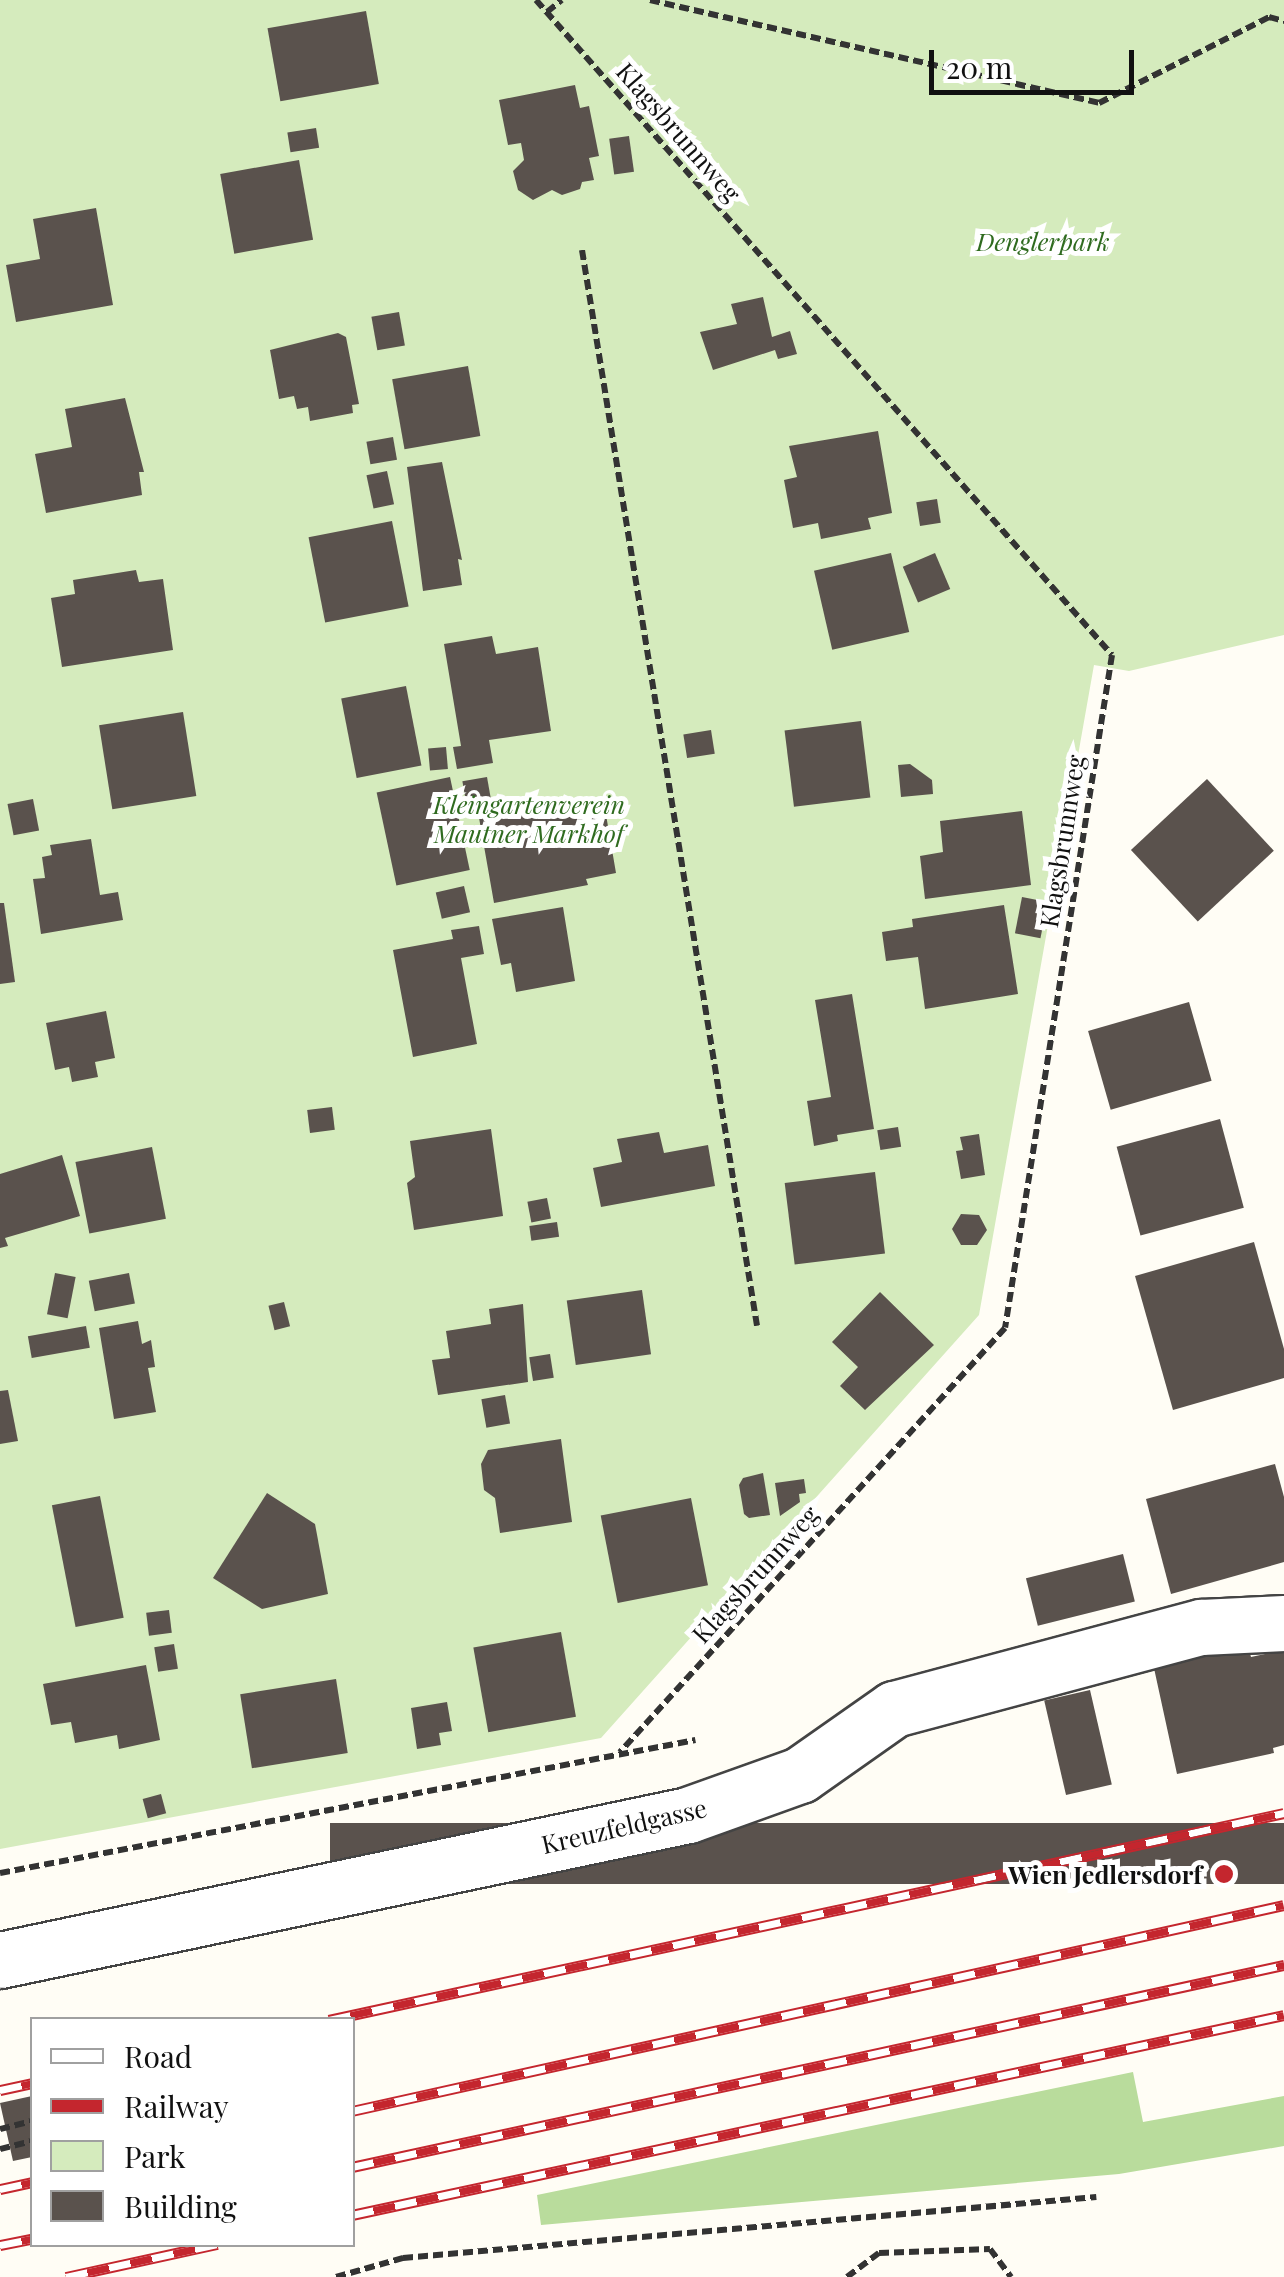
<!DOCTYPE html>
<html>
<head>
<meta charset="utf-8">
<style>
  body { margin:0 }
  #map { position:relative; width:1284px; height:2277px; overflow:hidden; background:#fffdf5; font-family:"Playfair Display",serif }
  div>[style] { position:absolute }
  .green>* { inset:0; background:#d5ebbd }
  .forest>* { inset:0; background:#b9dc9c }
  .building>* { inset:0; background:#5a524d; transform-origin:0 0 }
  .path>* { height:6px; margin-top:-3px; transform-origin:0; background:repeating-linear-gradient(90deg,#333 0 10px,transparent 0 15px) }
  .roads { filter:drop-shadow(2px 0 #444) drop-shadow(-2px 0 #444) drop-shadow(0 2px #444) drop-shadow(0 -2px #444) }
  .minor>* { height:55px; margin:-27.5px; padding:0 27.5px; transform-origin:27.5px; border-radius:27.5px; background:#fff }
  .rail>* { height:11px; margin-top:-5.5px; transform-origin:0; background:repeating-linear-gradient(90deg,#fff 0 22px,#c4262e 0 44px); box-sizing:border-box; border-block:2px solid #c4262e }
  .dots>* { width:28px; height:28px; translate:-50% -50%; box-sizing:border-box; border:5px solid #fff; border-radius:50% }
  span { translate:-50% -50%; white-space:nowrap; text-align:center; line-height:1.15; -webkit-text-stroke:10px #fff; paint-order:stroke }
  .street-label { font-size:25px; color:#111 }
  .park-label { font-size:25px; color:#2f6b1f; font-style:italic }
  .poi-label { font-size:25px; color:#111; font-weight:700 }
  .right { translate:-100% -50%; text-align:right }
  .legend { position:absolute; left:30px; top:2017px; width:325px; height:230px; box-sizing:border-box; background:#fff; border:2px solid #a0a0a0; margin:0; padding:12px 18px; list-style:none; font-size:30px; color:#111 }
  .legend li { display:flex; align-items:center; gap:20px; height:50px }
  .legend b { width:50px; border:2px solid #a0a0a0 }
  .scale { position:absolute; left:929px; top:50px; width:205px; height:45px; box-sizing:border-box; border:5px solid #111; border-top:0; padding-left:12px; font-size:30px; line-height:35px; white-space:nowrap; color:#111; -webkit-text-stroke:8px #fff; paint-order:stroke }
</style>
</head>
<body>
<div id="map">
  <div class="green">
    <div style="clip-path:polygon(0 0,1284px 0,1284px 635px,1129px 671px,1094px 665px,979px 1315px,601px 1738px,0 1849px)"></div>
  </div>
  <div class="forest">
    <div style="clip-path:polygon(1133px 2072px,1143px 2122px,1284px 2096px,1284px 2146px,1119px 2174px,541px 2225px,537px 2195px)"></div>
  </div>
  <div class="building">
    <div style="left:366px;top:11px;width:74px;height:100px;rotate:80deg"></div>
    <div style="clip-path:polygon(575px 85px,580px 108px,589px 106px,599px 156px,589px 158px,594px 180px,582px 182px,580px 189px,562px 195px,552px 190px,533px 200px,518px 190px,513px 171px,524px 160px,521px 143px,508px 145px,499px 100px)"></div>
    <div style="left:316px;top:128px;width:20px;height:29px;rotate:81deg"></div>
    <div style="left:629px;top:136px;width:36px;height:20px;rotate:82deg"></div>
    <div style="left:299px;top:160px;width:81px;height:80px;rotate:80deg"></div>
    <div style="clip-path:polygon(96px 208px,113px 305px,16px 322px,6px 265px,40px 259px,33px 219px)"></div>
    <div style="clip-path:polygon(763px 297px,772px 337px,790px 331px,797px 354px,778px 359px,775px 350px,713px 370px,700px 332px,737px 324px,731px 304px)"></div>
    <div style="left:399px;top:312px;width:34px;height:28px;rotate:80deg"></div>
    <div style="clip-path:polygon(338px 333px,346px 337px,359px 404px,352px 405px,353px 413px,310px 421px,308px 407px,297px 409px,294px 396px,279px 399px,270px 350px)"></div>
    <div style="left:468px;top:366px;width:71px;height:77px;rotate:80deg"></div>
    <div style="clip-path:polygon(125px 398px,144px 472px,139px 472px,142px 495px,46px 513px,35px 454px,72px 447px,65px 409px)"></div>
    <div style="clip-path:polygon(878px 431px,892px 513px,868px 518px,871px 529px,821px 539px,818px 523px,793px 528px,784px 480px,797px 477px,789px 446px)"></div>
    <div style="left:393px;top:437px;width:23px;height:27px;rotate:80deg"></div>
    <div style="clip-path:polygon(442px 462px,462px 560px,458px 559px,462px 585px,423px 591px,407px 467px)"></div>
    <div style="left:387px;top:471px;width:34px;height:21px;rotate:78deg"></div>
    <div style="left:937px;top:499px;width:24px;height:21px;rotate:81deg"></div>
    <div style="left:392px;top:521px;width:87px;height:85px;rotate:79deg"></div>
    <div style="left:891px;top:553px;width:81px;height:79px;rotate:77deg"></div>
    <div style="left:935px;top:553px;width:39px;height:35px;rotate:67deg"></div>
    <div style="clip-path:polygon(136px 570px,139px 582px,163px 579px,173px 650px,62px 667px,51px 598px,75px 594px,73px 580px)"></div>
    <div style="clip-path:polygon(492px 636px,496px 654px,538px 647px,551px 731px,489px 740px,493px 763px,457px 769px,453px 747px,461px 746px,444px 644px)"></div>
    <div style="left:406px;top:686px;width:81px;height:66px;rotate:79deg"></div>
    <div style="left:183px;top:712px;width:85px;height:85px;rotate:81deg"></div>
    <div style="left:861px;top:721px;width:77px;height:77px;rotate:83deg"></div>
    <div style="left:711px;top:730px;width:24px;height:28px;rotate:81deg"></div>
    <div style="left:446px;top:747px;width:22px;height:18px;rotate:85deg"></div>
    <div style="clip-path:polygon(910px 764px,932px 780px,933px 794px,901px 797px,898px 765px)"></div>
    <div style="left:450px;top:777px;width:95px;height:75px;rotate:78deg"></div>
    <div style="left:487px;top:777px;width:28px;height:25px;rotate:80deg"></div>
    <div style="left:1207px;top:779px;width:98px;height:104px;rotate:47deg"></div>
    <div style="left:33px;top:799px;width:32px;height:26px;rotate:79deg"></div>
    <div style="clip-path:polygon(572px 801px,573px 809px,604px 803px,616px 873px,586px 879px,588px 885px,494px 903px,478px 812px,523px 803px,525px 810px)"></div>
    <div style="clip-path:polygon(1022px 811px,1031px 885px,925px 899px,920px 856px,943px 852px,940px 821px)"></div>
    <div style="clip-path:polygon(91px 839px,100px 895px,118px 892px,123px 920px,41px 934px,33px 879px,45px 878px,42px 857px,52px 855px,50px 845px)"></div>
    <div style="left:464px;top:886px;width:27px;height:29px;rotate:77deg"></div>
    <div style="left:1022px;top:897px;width:26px;height:37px;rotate:11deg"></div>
    <div style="clip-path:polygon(0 903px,4px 903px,15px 982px,0 984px)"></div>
    <div style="clip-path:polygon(1004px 905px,1018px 994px,925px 1009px,918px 957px,886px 961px,882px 932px,913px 927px,912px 919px)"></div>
    <div style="clip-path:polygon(563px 907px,575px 981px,516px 992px,511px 963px,501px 965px,492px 919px)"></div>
    <div style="clip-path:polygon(479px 926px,484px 954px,461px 958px,477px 1044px,413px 1057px,393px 950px,453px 939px,451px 930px)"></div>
    <div style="clip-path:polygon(852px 994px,874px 1129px,837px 1135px,838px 1141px,814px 1146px,807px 1101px,831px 1097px,815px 1000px)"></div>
    <div style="left:1189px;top:1002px;width:82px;height:105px;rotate:74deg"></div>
    <div style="clip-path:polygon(106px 1011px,115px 1058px,95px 1062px,98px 1077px,72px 1082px,69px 1067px,55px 1070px,46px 1023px)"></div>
    <div style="left:332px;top:1107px;width:23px;height:25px;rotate:83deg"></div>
    <div style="left:1220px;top:1119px;width:92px;height:107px;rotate:75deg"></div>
    <div style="left:898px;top:1127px;width:20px;height:21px;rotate:81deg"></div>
    <div style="clip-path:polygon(491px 1129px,503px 1216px,414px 1230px,407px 1183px,415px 1177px,410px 1141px)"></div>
    <div style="clip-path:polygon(659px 1132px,664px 1153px,708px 1145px,715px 1186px,601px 1207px,593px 1168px,622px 1162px,617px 1139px)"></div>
    <div style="clip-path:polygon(979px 1134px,985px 1175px,961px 1179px,956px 1151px,963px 1150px,960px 1137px)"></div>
    <div style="left:152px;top:1147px;width:73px;height:78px;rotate:79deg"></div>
    <div style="clip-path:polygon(62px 1155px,80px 1216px,5px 1238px,8px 1246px,0 1248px,0 1174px)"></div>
    <div style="left:875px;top:1172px;width:82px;height:91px;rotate:83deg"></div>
    <div style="left:547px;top:1198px;width:21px;height:20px;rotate:79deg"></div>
    <div style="clip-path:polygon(961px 1214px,979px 1215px,987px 1230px,977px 1245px,961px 1245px,952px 1229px)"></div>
    <div style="left:557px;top:1222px;width:15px;height:28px;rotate:82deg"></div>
    <div style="clip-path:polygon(1254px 1242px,1284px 1349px,1284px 1378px,1173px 1410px,1135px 1276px)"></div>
    <div style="left:55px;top:1273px;width:21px;height:42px;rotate:11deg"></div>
    <div style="left:129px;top:1273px;width:31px;height:41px;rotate:79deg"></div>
    <div style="left:642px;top:1290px;width:65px;height:76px;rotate:82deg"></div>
    <div style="clip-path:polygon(880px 1292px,934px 1345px,865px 1410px,840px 1386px,858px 1367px,832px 1342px)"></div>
    <div style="left:284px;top:1302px;width:25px;height:16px;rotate:76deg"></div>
    <div style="clip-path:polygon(523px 1304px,528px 1382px,438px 1395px,432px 1360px,450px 1358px,446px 1331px,491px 1324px,489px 1309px)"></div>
    <div style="clip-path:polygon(138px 1321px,142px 1344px,151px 1340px,155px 1367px,148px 1368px,156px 1412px,114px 1419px,99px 1328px)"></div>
    <div style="left:86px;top:1326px;width:22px;height:59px;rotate:80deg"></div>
    <div style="left:550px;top:1354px;width:24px;height:21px;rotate:81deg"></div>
    <div style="clip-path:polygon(8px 1390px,18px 1441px,0 1444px,0 1391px)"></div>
    <div style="left:505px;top:1395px;width:29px;height:24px;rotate:80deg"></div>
    <div style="clip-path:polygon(561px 1439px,572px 1522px,500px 1533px,495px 1498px,484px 1490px,481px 1464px,488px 1450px)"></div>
    <div style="clip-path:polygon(1275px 1464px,1284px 1497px,1284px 1562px,1171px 1594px,1146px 1499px)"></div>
    <div style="clip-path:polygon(763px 1473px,770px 1515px,749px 1518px,744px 1514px,739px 1485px,743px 1478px)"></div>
    <div style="clip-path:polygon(804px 1479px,806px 1493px,799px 1494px,800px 1502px,780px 1516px,775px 1483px)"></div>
    <div style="clip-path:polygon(267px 1493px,315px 1524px,328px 1594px,262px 1609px,213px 1578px)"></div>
    <div style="left:100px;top:1496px;width:124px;height:49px;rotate:79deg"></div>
    <div style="left:691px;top:1498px;width:89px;height:92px;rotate:79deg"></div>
    <div style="left:1123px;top:1554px;width:49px;height:100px;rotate:76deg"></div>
    <div style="left:169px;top:1610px;width:23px;height:23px;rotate:83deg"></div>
    <div style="left:561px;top:1632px;width:86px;height:89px;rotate:80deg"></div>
    <div style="clip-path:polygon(1246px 1639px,1251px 1657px,1284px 1650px,1284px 1745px,1273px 1748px,1274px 1753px,1177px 1774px,1152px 1659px)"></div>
    <div style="left:174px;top:1644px;width:25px;height:20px;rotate:81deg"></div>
    <div style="clip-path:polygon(146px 1665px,160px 1740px,119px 1749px,117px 1735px,75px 1743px,71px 1722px,51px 1725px,43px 1684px)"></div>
    <div style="left:336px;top:1679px;width:75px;height:97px;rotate:81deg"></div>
    <div style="left:1090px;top:1690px;width:97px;height:47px;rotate:77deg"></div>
    <div style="clip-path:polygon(447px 1702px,452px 1731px,439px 1733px,441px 1745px,417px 1749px,411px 1708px)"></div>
    <div style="left:161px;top:1794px;width:20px;height:19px;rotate:75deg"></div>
    <div style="left:1284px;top:1823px;width:61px;height:954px;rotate:90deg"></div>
    <div style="clip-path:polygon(32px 2096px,32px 2157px,13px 2161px,0 2103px)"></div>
  </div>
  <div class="path">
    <div style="left:536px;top:0;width:872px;rotate:48.67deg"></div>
    <div style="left:1112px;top:655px;width:681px;rotate:99.03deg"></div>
    <div style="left:1005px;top:1328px;width:573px;rotate:132.24deg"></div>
    <div style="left:650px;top:0;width:461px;rotate:12.9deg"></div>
    <div style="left:1099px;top:103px;width:191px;rotate:-26.8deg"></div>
    <div style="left:1269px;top:17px;width:16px;rotate:15deg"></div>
    <div style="left:547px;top:12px;width:19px;rotate:-39deg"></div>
    <div style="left:582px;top:250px;width:1090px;rotate:80.76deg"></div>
    <div style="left:0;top:1873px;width:708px;rotate:-10.83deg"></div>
    <div style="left:0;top:2129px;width:33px;rotate:-14deg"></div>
    <div style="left:0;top:2149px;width:33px;rotate:-14deg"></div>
    <div style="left:336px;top:2277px;width:70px;rotate:-15.8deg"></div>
    <div style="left:403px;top:2258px;width:696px;rotate:-5.03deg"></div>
    <div style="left:847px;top:2277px;width:40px;rotate:-37deg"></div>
    <div style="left:879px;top:2253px;width:111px;rotate:-2.1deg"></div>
    <div style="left:990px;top:2249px;width:35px;rotate:53deg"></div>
  </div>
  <div class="roads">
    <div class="minor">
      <div style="left:0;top:1960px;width:703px;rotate:-11.9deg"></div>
      <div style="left:688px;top:1815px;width:119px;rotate:-19.7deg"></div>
      <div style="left:800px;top:1775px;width:115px;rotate:-35.1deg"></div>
      <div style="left:894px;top:1709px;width:318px;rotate:-15deg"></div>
      <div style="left:1201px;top:1627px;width:83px;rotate:-2.8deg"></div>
    </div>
  </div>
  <div class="rail">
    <div style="left:329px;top:2020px;width:977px;rotate:-12.23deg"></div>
    <div style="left:0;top:2090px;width:33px;rotate:-12deg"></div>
    <div style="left:352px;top:2111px;width:954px;rotate:-12.46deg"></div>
    <div style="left:352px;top:2167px;width:954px;rotate:-12.23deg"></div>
    <div style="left:0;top:2189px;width:33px;rotate:-12deg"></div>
    <div style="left:352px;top:2215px;width:953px;rotate:-12.11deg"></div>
    <div style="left:0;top:2245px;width:33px;rotate:-11deg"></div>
    <div style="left:66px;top:2277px;width:155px;rotate:-12.3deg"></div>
  </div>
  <div class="dots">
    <div style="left:1224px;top:1874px;background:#c4262e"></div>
  </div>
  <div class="street-label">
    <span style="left:679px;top:132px;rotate:49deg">Klagsbrunnweg</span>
    <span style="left:1062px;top:841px;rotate:-81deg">Klagsbrunnweg</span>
    <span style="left:755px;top:1574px;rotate:-48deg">Klagsbrunnweg</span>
    <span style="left:624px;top:1826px;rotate:-13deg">Kreuzfeldgasse</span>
  </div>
  <div class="park-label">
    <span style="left:1043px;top:241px">Denglerpark</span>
    <span style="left:529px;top:819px">Kleingartenverein<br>Mautner Markhof</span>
  </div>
  <div class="poi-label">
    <span class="right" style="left:1202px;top:1874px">Wien Jedlersdorf</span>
  </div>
  <ul class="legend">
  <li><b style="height:12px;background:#fff"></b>Road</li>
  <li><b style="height:12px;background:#c4262e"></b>Railway</li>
  <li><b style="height:28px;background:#d5ebbd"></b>Park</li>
  <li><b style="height:28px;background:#5a524d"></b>Building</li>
  </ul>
  <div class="scale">20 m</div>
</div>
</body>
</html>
